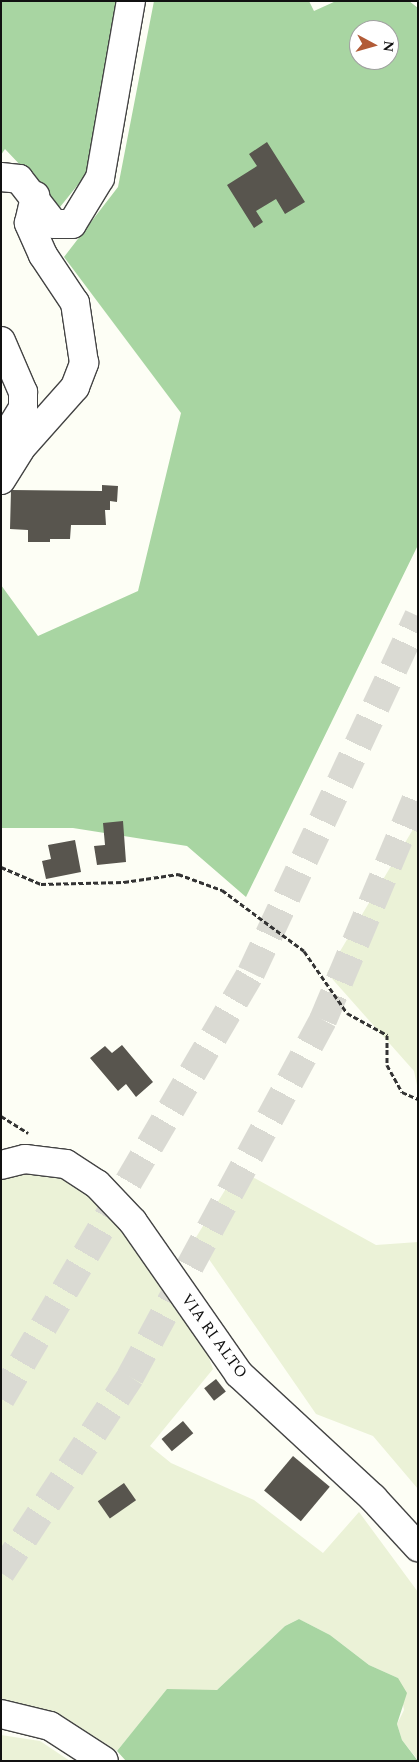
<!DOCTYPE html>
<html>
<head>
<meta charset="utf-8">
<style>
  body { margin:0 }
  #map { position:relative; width:419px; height:1762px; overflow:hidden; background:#fdfef5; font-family:Spectral,serif }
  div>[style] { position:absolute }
  .farmland>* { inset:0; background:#ebf2d7 }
  .forest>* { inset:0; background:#a8d5a2 }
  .building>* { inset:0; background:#58554e; transform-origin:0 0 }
  .highway-tunnel>* { height:28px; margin-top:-14px; transform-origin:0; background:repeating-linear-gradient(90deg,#dadad3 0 28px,transparent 0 42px) }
  .path>* { height:3px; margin-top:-1.5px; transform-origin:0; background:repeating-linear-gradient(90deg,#333 0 5px,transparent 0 7.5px) }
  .roads { filter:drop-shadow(1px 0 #444) drop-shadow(-1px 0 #444) drop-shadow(0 1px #444) drop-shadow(0 -1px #444) }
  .minor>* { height:28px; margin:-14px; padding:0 14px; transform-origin:14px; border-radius:14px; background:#fff }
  span { translate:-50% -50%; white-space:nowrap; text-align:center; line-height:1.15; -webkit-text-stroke:5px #fff; paint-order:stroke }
  .street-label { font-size:16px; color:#111 }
  .frame { position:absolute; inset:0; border:2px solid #111; pointer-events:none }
  .north { position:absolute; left:349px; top:20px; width:50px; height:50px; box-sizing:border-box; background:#fff; border:1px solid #a0a0a0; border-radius:50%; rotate:96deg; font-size:14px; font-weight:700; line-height:20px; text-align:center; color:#111 }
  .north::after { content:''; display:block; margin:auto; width:18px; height:22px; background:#b25b37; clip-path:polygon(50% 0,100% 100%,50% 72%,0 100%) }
</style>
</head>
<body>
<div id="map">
  <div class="farmland">
    <div style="clip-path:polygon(418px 821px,418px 1090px,414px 1071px,327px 973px)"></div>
    <div style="clip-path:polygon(238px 1169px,376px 1245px,418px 1242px,418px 1489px,373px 1436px,316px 1414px,195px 1239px)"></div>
    <div style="clip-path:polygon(30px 1170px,60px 1178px,92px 1197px,135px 1239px,205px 1347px,213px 1369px,150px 1446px,171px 1463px,254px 1500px,323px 1553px,359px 1512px,418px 1592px,418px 1760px,402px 1740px,397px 1724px,404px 1710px,398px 1678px,369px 1665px,330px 1635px,299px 1619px,285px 1626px,217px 1690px,167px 1690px,117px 1751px,62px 1716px,1px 1701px,1px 1177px)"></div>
    <div style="clip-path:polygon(1px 1735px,40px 1741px,70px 1761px,1px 1761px)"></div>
  </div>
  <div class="forest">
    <div style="clip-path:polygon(1px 1px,121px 1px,89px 171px,60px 207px,5px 149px,1px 155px)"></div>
    <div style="clip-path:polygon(evenodd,154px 1px,309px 1px,314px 11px,336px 1px,409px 1px,418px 8px,418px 545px,246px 897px,187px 846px,73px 828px,1px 828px,1px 585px,38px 636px,138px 591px,181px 413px,64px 257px,118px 187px,154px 1px,359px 30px,389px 30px,389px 60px,359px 60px,359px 30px)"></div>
    <div style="clip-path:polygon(299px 1619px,330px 1635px,369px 1665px,398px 1678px,407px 1693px,397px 1724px,402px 1740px,418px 1761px,126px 1761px,117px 1751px,167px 1689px,217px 1690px,285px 1626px)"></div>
  </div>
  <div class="building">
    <div style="clip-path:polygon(267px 142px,305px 202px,285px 214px,276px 199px,256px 211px,263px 222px,254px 228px,227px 185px,257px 166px,249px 154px)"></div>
    <div style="clip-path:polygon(102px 485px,118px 486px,117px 502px,110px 501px,110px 510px,105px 510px,106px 525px,71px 525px,70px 539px,50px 539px,50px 542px,28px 542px,28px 530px,10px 529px,11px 490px,102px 491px)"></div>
    <div style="clip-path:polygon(123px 821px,126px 862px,97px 865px,94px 846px,105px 845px,103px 823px)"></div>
    <div style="clip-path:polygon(75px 840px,81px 872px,46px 879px,42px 861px,51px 859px,48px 845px)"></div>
    <div style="clip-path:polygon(122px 1045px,153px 1082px,136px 1097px,126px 1084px,118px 1091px,90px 1058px,105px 1046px,112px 1053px)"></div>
    <div style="left:216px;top:1379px;width:16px;height:15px;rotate:52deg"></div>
    <div style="left:183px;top:1421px;width:16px;height:28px;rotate:50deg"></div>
    <div style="left:293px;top:1456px;width:48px;height:45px;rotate:40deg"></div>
    <div style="left:124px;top:1483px;width:21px;height:32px;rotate:55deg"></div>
  </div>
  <div class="highway-tunnel">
    <div style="left:1px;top:1399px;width:494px;rotate:-59.6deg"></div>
    <div style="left:251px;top:973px;width:394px;rotate:-64.9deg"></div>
    <div style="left:1px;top:1573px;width:235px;rotate:-56.6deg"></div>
    <div style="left:130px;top:1377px;width:406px;rotate:-61.6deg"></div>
    <div style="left:323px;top:1020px;width:245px;rotate:-67.2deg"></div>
  </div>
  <div class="path">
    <div style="left:1px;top:867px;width:43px;rotate:23deg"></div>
    <div style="left:41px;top:884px;width:83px;rotate:-1.4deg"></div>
    <div style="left:124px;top:882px;width:55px;rotate:-8.4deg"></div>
    <div style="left:178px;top:874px;width:47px;rotate:20deg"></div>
    <div style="left:222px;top:890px;width:102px;rotate:36.6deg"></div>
    <div style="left:304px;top:951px;width:75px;rotate:55.3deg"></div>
    <div style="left:347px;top:1013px;width:46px;rotate:28.8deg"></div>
    <div style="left:387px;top:1035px;width:30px;rotate:90deg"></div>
    <div style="left:387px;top:1065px;width:31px;rotate:61deg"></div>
    <div style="left:402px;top:1092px;width:17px;rotate:24deg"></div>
    <div style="left:1px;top:1116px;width:32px;rotate:32deg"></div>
  </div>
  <div class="roads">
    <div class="minor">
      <div style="left:1px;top:177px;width:18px;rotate:6deg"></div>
      <div style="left:19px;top:179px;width:57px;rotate:52.1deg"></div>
      <div style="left:54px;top:224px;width:18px"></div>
      <div style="left:72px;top:224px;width:54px;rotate:-58.7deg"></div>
      <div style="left:100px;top:178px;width:180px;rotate:-80.1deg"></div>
      <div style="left:1px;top:341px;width:56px;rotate:66.7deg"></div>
      <div style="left:23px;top:392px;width:16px;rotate:90deg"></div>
      <div style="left:23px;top:408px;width:42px;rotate:121.4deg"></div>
      <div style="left:1px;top:480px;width:36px;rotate:-58deg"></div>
      <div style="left:20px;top:449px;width:83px;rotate:-48.4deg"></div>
      <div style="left:75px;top:387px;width:26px;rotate:-69deg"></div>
      <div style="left:84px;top:363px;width:61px;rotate:-98.5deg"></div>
      <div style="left:75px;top:303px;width:58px;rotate:-123.7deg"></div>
      <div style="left:43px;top:255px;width:35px;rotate:-114deg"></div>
      <div style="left:29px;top:223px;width:28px;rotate:-77deg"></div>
      <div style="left:1px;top:1165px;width:25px;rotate:-14deg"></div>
      <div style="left:25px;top:1159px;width:41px;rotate:7deg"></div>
      <div style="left:66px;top:1164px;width:37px;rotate:33deg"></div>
      <div style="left:97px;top:1184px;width:52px;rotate:46.5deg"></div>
      <div style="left:133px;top:1222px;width:185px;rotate:55.1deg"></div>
      <div style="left:239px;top:1374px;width:183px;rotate:42.8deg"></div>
      <div style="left:373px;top:1498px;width:67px;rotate:47.4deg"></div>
      <div style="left:1px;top:1714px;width:50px;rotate:13.8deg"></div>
      <div style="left:50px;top:1726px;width:64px;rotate:32.9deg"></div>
    </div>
  </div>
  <div class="street-label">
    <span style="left:214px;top:1336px;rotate:54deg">VIA RI ALTO</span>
  </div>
  <div class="frame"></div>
  <div class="north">N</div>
</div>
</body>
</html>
